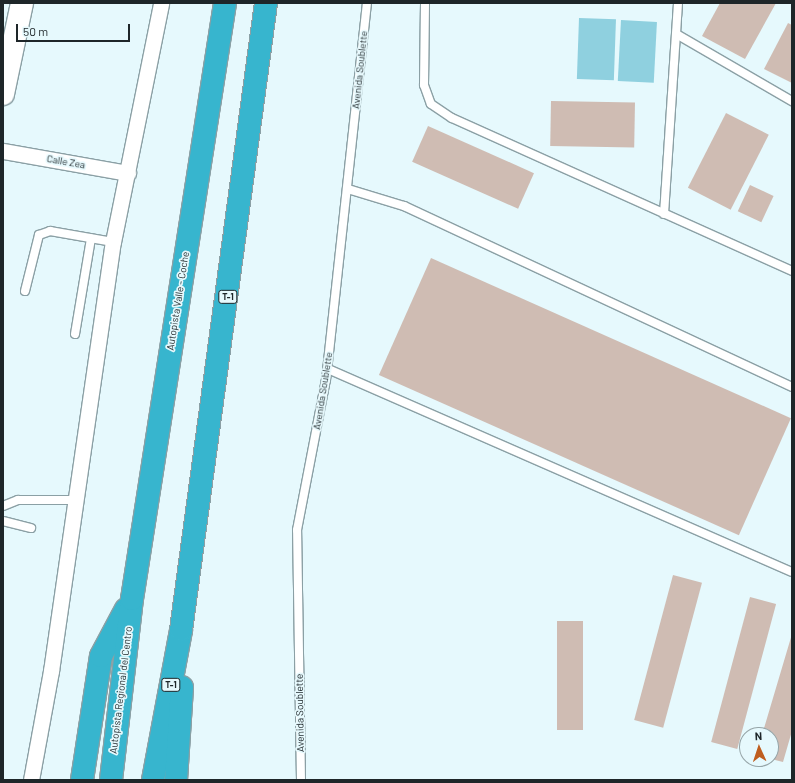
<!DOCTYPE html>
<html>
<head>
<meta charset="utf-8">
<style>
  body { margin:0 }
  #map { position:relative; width:795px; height:783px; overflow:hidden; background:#e6f9fd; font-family:Barlow,sans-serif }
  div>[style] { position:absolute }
  .green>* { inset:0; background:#8fd0df; transform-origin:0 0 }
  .building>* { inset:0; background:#cfbcb3; transform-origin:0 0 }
  .roads { filter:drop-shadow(1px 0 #8ba0a5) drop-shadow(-1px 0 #8ba0a5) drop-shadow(0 1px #8ba0a5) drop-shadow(0 -1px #8ba0a5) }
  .service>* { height:8px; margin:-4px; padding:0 4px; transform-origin:4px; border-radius:4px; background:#fff }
  .minor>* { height:15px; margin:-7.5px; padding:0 7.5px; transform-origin:7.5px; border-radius:7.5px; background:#fff }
  .secondary>* { height:22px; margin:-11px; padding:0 11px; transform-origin:11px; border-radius:11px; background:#fff }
  .motorway>* { height:22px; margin:-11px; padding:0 11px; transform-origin:11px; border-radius:11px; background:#37b5ce }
  span { translate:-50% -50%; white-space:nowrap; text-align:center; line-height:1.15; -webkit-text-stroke:3.5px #e6f9fd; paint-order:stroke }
  .shield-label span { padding:1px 3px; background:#e6f9fd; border:1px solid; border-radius:3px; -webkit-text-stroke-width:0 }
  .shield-label { font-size:9px; color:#1e2629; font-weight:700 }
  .street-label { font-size:10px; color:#1e2629 }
  .frame { position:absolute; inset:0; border:4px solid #1e2629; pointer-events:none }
  .north { position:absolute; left:739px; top:727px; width:40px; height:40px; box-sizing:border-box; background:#e6f9fd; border:1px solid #96a5a8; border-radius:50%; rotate:357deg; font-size:11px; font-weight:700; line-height:16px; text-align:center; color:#1e2629 }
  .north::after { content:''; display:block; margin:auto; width:14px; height:18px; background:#bf5e1f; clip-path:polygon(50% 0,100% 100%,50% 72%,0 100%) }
  .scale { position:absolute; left:16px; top:24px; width:114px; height:18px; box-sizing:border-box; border:2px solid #1e2629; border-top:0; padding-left:5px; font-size:12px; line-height:14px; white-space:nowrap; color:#1e2629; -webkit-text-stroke:3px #e6f9fd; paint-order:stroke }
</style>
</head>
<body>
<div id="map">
  <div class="green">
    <div style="left:579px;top:18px;width:37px;height:61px;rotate:2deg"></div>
    <div style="left:621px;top:20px;width:36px;height:61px;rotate:3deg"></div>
  </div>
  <div class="building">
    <div style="clip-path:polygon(720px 3px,776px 3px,745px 59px,702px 36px)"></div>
    <div style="clip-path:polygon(788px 23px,792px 25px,792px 83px,764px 69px)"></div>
    <div style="left:551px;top:101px;width:84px;height:45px;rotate:1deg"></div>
    <div style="left:726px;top:113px;width:48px;height:84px;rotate:27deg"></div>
    <div style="left:428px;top:126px;width:116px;height:39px;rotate:24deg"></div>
    <div style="left:750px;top:185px;width:26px;height:29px;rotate:25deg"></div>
    <div style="left:431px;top:258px;width:394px;height:128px;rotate:24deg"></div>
    <div style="left:673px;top:575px;width:30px;height:150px;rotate:15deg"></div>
    <div style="left:750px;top:597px;width:27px;height:150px;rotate:15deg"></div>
    <div style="left:557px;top:621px;width:26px;height:109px"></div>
    <div style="clip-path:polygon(792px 634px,792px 731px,783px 762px,771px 759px,771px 735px,762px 735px)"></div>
  </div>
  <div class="roads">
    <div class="service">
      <div style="left:425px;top:3px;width:82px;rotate:90.7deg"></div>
      <div style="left:424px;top:85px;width:20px;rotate:70deg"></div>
      <div style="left:431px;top:104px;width:25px;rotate:34deg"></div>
      <div style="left:452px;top:118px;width:373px;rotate:24.2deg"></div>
      <div style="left:678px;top:35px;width:132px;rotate:30.1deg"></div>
      <div style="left:348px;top:189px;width:59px;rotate:16.9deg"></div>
      <div style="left:404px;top:206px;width:428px;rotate:25deg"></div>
      <div style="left:664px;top:214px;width:211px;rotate:-86.2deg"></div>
      <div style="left:25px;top:291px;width:58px;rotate:-76deg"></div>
      <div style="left:39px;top:235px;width:12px;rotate:-20deg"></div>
      <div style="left:50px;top:231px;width:64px;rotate:9.9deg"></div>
      <div style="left:75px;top:334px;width:97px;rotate:-80.5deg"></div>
      <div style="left:328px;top:369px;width:506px;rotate:23.63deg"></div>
      <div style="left:3px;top:506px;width:16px;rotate:-22deg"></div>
      <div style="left:18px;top:500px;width:56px"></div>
      <div style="left:3px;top:521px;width:29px;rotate:14deg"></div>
      <div style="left:301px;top:780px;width:250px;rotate:-90.9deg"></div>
      <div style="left:297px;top:530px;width:153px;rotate:-79.1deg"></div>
      <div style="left:326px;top:380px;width:379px;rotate:-83.8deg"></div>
    </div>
    <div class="minor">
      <div style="left:3px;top:151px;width:127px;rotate:10deg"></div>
      <div style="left:31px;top:780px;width:111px;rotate:-79.6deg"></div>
      <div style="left:51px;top:671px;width:433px;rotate:-81.8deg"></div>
      <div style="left:113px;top:242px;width:244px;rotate:-78.6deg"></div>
    </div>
    <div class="secondary">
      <div style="left:3px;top:94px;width:93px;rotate:-78.2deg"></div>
    </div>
    <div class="motorway">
      <div style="left:82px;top:780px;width:125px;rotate:-81.3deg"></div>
      <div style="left:101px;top:656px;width:53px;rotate:-62deg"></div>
      <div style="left:111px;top:780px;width:182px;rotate:-83.4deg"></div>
      <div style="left:132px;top:599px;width:603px;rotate:-81.13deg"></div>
      <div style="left:153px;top:780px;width:153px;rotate:-79.4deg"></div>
      <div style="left:181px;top:630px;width:633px;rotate:-82.28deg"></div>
      <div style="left:176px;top:780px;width:93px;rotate:-86.3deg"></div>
    </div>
  </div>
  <div class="shield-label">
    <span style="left:228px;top:297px">T-1</span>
    <span style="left:171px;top:685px">T-1</span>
  </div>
  <div class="street-label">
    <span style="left:360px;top:70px;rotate:-84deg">Avenida Soublette</span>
    <span style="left:66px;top:162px;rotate:10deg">Calle Zea</span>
    <span style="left:178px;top:301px;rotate:-81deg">Autopista Valle - Coche</span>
    <span style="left:323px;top:391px;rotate:-81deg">Avenida Soublette</span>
    <span style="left:121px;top:690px;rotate:-83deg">Autopista Regional del Centro</span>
    <span style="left:300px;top:713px;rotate:-91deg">Avenida Soublette</span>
  </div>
  <div class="frame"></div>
  <div class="north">N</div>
  <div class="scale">50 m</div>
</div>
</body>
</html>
